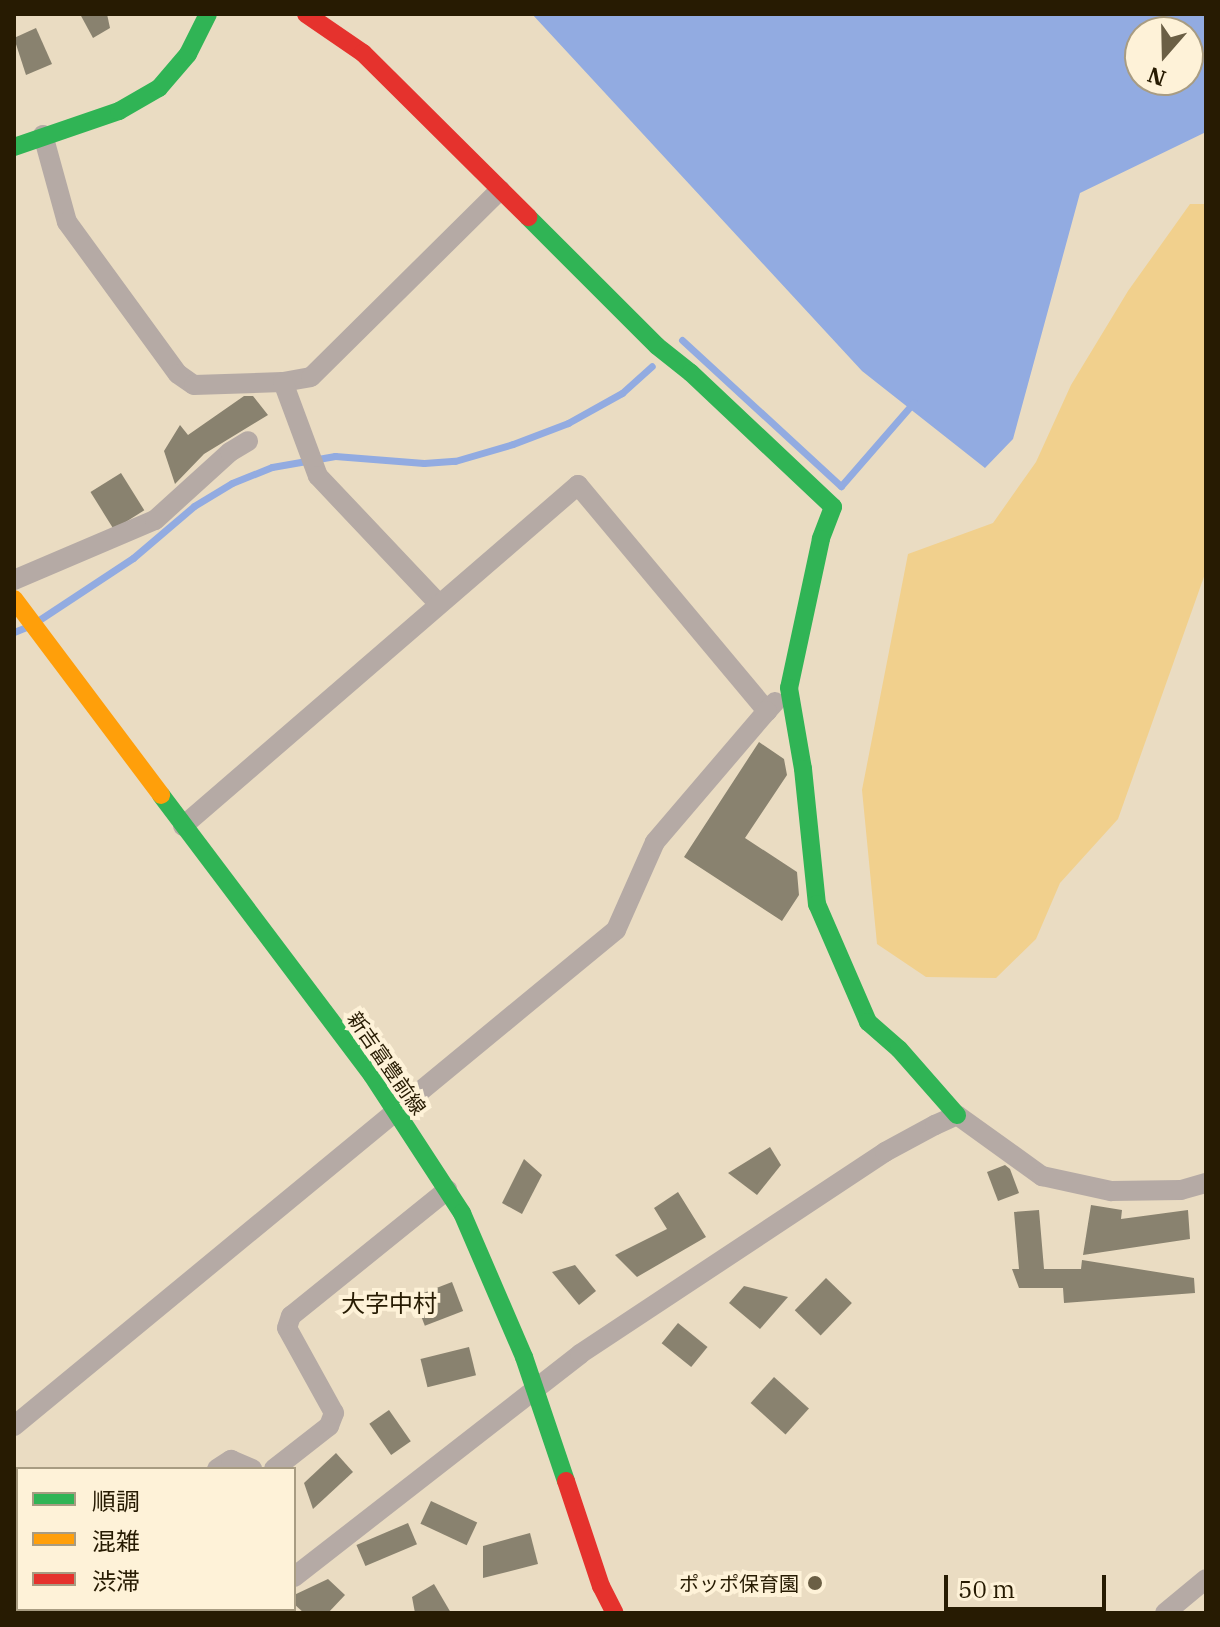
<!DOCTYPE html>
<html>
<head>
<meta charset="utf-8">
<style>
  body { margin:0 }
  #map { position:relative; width:1220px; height:1627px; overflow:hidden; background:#eadcc2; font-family:"IBM Plex Serif","Noto Sans JP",serif }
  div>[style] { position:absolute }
  .green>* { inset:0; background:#f1d08d }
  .water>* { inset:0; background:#92abe1 }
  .stream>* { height:7px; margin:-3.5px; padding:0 3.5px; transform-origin:3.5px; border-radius:3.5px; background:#92abe1 }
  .building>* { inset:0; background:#89826f; transform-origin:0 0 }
  .street>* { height:20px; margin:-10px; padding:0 10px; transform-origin:10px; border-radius:10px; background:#b5aaa5 }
  .fast>* { height:18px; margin:-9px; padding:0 9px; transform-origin:9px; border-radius:9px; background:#30b455 }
  .slow>* { height:18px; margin:-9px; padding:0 9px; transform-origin:9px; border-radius:9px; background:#ff9f0a }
  .jam>* { height:18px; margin:-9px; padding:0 9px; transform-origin:9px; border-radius:9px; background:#e5322d }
  .dots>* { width:22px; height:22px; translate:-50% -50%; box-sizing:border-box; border:4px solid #fef2d8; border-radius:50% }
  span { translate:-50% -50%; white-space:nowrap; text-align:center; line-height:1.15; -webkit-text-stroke:8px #fef2d8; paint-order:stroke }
  .street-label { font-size:20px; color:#271b02 }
  .poi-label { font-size:20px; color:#271b02 }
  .right { translate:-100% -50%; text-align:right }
  .quarter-label { font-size:24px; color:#271b02 }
  .frame { position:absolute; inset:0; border:16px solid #271b02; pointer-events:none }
  .legend { position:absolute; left:16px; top:1467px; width:280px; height:144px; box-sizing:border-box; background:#fef2d8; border:2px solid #a89c82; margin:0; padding:10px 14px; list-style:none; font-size:24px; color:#271b02 }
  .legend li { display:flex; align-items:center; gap:16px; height:40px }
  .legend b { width:40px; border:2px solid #a89c82 }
  .north { position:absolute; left:1124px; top:16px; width:80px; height:80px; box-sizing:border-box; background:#fef2d8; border:2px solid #a89c82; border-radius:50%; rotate:200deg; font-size:22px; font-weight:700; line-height:32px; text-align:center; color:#271b02 }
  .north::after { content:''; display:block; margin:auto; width:28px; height:36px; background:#6b5f45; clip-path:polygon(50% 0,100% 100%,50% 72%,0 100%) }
  .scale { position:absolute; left:944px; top:1575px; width:162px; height:36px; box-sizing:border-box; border:4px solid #271b02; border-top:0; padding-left:10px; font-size:24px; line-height:28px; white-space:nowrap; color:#271b02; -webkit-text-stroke:6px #fef2d8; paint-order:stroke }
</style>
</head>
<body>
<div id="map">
  <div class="green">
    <div style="clip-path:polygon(1190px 204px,1206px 204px,1206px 571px,1118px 819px,1060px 883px,1036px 939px,996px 978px,926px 977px,877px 944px,862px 790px,908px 554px,993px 523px,1036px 462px,1071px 385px,1128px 291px)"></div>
  </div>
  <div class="water">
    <div style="clip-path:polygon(evenodd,532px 14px,1206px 14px,1206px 132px,1080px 193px,1013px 439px,985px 468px,862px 371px,532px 14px,1140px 32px,1188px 32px,1188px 80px,1140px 80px,1140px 32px)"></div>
  </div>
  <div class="stream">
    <div style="left:682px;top:340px;width:216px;rotate:42.6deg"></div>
    <div style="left:841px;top:486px;width:111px;rotate:-49deg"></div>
    <div style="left:39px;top:620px;width:113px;rotate:-33.4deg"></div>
    <div style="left:133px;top:558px;width:80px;rotate:-40.4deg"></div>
    <div style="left:194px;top:506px;width:44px;rotate:-31.2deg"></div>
    <div style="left:232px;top:483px;width:43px;rotate:-21.8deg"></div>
    <div style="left:272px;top:467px;width:64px;rotate:-9.9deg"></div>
    <div style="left:335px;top:456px;width:89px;rotate:4.5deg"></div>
    <div style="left:424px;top:463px;width:31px;rotate:-4deg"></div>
    <div style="left:455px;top:461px;width:60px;rotate:-16.3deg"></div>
    <div style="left:513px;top:444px;width:59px;rotate:-20.9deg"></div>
    <div style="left:568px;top:423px;width:62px;rotate:-29.1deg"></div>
    <div style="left:622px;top:393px;width:40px;rotate:-42deg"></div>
    <div style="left:14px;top:632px;width:16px;rotate:-22deg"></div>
  </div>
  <div class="building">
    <div style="clip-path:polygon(80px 14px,107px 14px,110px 28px,93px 38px)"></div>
    <div style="clip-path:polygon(36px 28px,52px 64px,26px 75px,14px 38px)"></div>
    <div style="clip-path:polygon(244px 396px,253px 396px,268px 415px,204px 454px,175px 484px,164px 451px,180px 425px,188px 435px)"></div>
    <div style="left:121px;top:473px;width:44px;height:36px;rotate:58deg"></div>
    <div style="clip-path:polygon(759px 742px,784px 759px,787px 775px,745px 838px,797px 872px,799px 895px,782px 921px,684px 857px)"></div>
    <div style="clip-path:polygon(770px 1147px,781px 1165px,757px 1195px,728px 1173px)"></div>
    <div style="clip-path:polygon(524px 1159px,542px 1175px,522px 1214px,502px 1203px)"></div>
    <div style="clip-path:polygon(1005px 1165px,1010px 1169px,1019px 1193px,998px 1201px,987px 1172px)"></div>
    <div style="clip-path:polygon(678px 1192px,706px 1237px,637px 1277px,615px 1255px,667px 1229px,654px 1208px)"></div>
    <div style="clip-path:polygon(1091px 1205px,1122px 1210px,1121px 1219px,1188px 1210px,1190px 1239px,1083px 1255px)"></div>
    <div style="clip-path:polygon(1039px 1210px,1044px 1269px,1081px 1269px,1082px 1260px,1194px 1278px,1195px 1293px,1064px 1303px,1063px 1288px,1019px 1288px,1012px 1269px,1019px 1269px,1014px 1212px)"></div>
    <div style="clip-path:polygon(575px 1265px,596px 1291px,579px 1305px,552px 1272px)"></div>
    <div style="left:826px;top:1278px;width:36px;height:45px;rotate:44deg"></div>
    <div style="left:452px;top:1282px;width:31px;height:41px;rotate:69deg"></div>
    <div style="clip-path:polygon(744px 1286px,788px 1297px,760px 1329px,729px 1303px)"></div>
    <div style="left:678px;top:1323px;width:38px;height:26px;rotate:39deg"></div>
    <div style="left:469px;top:1347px;width:29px;height:50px;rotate:76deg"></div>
    <div style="left:774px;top:1377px;width:47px;height:35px;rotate:42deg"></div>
    <div style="left:389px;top:1410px;width:38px;height:24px;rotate:55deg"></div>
    <div style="clip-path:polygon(336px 1453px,353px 1472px,313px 1509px,304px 1483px)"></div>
    <div style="left:431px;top:1501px;width:51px;height:25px;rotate:25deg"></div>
    <div style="left:408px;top:1523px;width:23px;height:56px;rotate:67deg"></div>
    <div style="clip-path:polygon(530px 1533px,538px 1564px,483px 1578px,483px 1546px)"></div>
    <div style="clip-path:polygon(328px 1579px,345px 1595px,328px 1613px,304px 1613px,294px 1604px,294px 1595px)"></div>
    <div style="clip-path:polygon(434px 1584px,451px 1613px,415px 1613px,412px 1597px)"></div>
  </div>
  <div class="street">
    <div style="left:43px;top:135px;width:90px;rotate:74.6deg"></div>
    <div style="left:67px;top:222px;width:188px;rotate:53.9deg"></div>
    <div style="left:178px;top:374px;width:19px;rotate:35deg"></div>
    <div style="left:194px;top:385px;width:89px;rotate:-1.9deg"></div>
    <div style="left:283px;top:382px;width:28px;rotate:-10deg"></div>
    <div style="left:311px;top:377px;width:266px;rotate:-44.7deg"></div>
    <div style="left:283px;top:382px;width:100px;rotate:69.6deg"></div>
    <div style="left:318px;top:476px;width:176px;rotate:46.6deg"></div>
    <div style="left:14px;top:580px;width:153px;rotate:-23.1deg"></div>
    <div style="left:155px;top:520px;width:101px;rotate:-42.2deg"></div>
    <div style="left:230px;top:452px;width:21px;rotate:-31deg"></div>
    <div style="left:183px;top:826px;width:522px;rotate:-40.8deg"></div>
    <div style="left:578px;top:485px;width:295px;rotate:50.1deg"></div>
    <div style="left:767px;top:711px;width:12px;rotate:-48deg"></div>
    <div style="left:14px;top:1426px;width:780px;rotate:-39.49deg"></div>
    <div style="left:616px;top:930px;width:96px;rotate:-66.1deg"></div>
    <div style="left:655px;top:842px;width:172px;rotate:-49.5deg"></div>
    <div style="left:217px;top:1469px;width:17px;rotate:-33deg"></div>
    <div style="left:231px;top:1460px;width:23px;rotate:23deg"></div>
    <div style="left:274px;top:1469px;width:70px;rotate:-38deg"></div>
    <div style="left:329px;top:1426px;width:14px;rotate:-69deg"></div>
    <div style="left:334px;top:1413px;width:97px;rotate:-118.9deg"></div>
    <div style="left:287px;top:1328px;width:13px;rotate:-72deg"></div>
    <div style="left:291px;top:1316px;width:201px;rotate:-38.9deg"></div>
    <div style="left:14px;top:1534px;width:6px;rotate:51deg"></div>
    <div style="left:294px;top:1577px;width:363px;rotate:-37.9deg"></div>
    <div style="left:580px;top:1354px;width:366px;rotate:-33.5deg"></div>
    <div style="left:885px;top:1152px;width:57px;rotate:-28.4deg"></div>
    <div style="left:935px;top:1125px;width:24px;rotate:-24deg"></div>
    <div style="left:957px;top:1115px;width:105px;rotate:35.7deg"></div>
    <div style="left:1042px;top:1176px;width:71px;rotate:12.3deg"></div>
    <div style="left:1111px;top:1191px;width:70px;rotate:-0.8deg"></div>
    <div style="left:1181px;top:1190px;width:26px;rotate:-16deg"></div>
    <div style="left:241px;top:1613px;width:7px;rotate:-34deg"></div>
    <div style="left:1165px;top:1613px;width:53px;rotate:-39.7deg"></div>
  </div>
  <div class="fast">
    <div style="left:14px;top:147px;width:111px;rotate:-18.9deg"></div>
    <div style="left:119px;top:111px;width:46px;rotate:-29.9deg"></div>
    <div style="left:159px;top:88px;width:45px;rotate:-49.5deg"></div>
    <div style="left:188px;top:54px;width:45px;rotate:-63.4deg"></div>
    <div style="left:528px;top:217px;width:182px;rotate:45deg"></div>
    <div style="left:657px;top:346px;width:43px;rotate:38.5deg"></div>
    <div style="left:691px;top:373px;width:195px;rotate:43.3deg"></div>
    <div style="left:833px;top:507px;width:34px;rotate:111deg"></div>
    <div style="left:821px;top:539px;width:152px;rotate:102.1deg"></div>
    <div style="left:789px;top:688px;width:82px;rotate:80.2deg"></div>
    <div style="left:803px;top:769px;width:136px;rotate:84.1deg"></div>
    <div style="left:817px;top:904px;width:129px;rotate:66.6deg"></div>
    <div style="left:868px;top:1022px;width:41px;rotate:41.1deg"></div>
    <div style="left:899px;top:1049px;width:88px;rotate:48.7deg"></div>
    <div style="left:161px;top:795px;width:351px;rotate:53deg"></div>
    <div style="left:372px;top:1075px;width:165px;rotate:56.9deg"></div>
    <div style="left:462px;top:1213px;width:157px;rotate:66.7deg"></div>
    <div style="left:524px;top:1357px;width:131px;rotate:71.3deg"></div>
  </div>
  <div class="slow">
    <div style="left:14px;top:599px;width:245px;rotate:53.1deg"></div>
  </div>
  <div class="jam">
    <div style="left:306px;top:14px;width:69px;rotate:34.4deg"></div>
    <div style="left:363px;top:53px;width:233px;rotate:44.8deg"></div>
    <div style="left:566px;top:1481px;width:111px;rotate:71.6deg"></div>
    <div style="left:601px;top:1586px;width:30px;rotate:63deg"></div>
  </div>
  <div class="dots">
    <div style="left:815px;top:1583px;background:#6b5f45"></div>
  </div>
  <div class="street-label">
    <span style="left:387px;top:1063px;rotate:55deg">新吉富豊前線</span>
  </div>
  <div class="poi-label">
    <span class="right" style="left:799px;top:1583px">ポッポ保育園</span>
  </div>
  <div class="quarter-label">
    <span style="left:389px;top:1304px">大字中村</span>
  </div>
  <div class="frame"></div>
  <ul class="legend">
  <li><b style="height:10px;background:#30b455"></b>順調</li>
  <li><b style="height:10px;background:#ff9f0a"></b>混雑</li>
  <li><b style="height:10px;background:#e5322d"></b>渋滞</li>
  </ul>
  <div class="north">N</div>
  <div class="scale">50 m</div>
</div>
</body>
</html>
